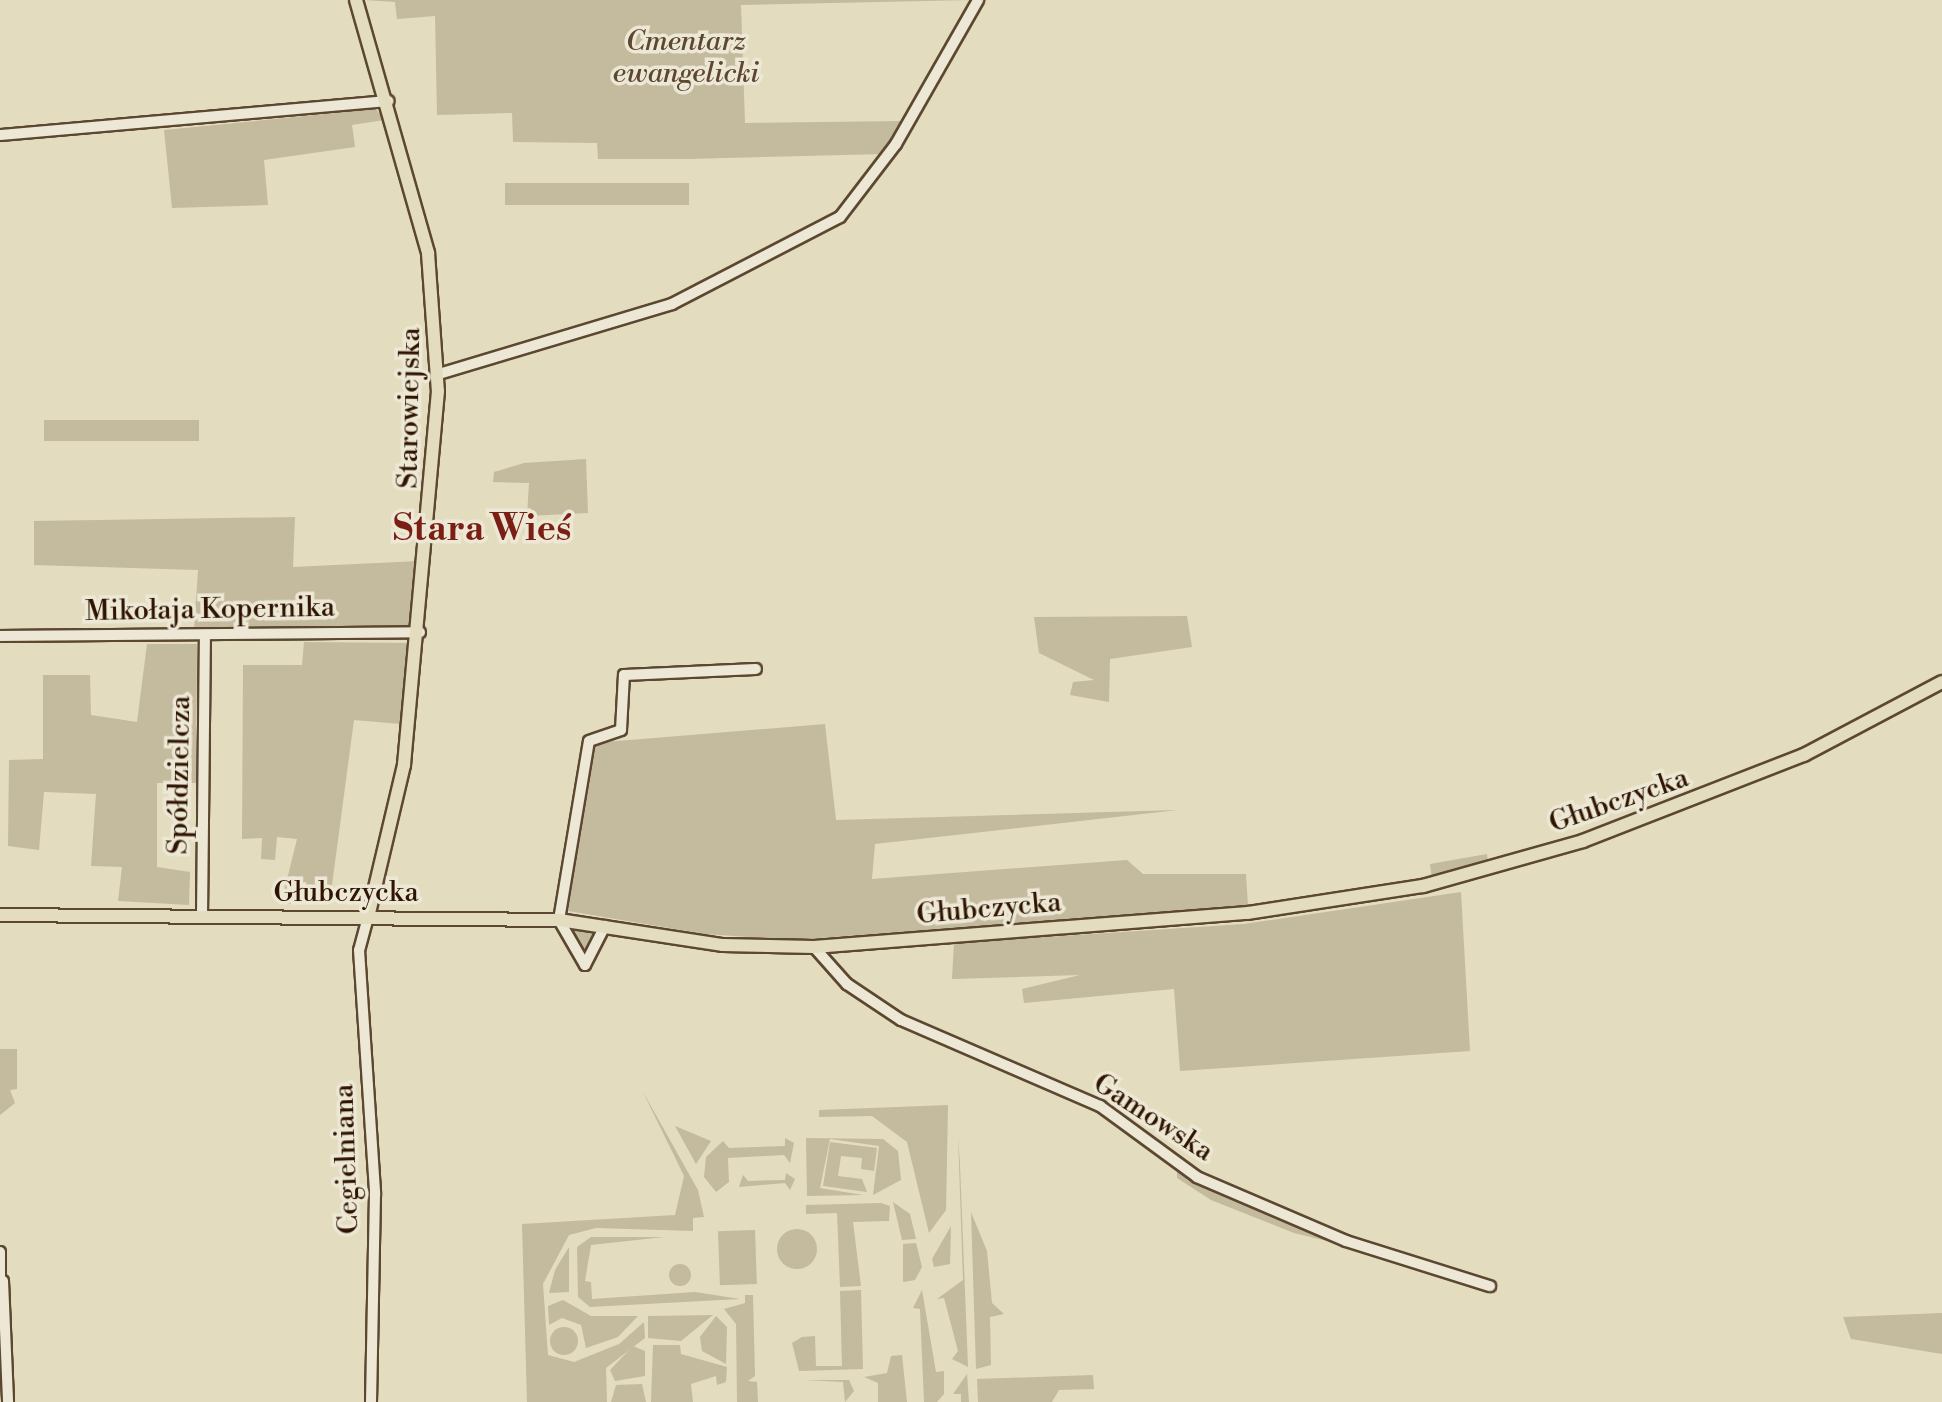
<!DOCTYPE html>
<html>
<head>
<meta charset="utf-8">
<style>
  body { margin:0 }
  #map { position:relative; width:1942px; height:1402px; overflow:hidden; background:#e3dcbe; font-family:"Libre Bodoni",serif }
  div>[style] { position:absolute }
  .green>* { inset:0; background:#c4ba9e; transform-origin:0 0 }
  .round { border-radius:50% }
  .roads { filter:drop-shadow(2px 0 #5c4730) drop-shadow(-2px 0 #5c4730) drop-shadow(0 2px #5c4730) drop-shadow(0 -2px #5c4730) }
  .minor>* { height:10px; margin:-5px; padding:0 5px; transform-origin:5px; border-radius:5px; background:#ede8d5 }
  .major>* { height:12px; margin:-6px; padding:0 6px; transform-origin:6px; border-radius:6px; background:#e3dcbe }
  span { translate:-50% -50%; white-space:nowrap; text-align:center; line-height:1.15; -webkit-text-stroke:7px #ede8d5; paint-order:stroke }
  .park-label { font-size:28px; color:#5c4730; font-style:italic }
  .street-label { font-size:28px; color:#2f1501 }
  .district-label { font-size:36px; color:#7a1f14; font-weight:700 }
</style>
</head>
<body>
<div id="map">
  <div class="green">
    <div style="clip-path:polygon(364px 0,972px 0,741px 5px,745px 123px,904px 121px,885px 154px,688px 159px,598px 159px,597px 143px,513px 142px,512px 113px,437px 115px,435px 16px,397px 19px,395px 2px)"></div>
    <div style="clip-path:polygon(376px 109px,384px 120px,352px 125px,355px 147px,264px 160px,268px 205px,172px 208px,164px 130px)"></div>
    <div style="left:505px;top:183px;width:184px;height:22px"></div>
    <div style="left:199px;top:420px;width:21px;height:155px;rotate:90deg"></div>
    <div style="clip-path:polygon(586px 459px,588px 513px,527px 516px,529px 483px,493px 482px,494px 472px,524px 463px)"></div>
    <div style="clip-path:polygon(295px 517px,293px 567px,419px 561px,411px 626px,194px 630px,198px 570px,34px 565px,34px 521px)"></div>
    <div style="clip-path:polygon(1187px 616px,1192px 647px,1110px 659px,1109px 702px,1070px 695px,1073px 682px,1094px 680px,1039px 653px,1034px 617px)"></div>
    <div style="clip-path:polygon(304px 642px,411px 643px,401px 724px,354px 720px,332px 885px,307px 885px,305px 904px,281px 904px,297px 839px,277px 837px,275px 860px,261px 859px,262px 838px,242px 839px,243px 665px,302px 665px)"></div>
    <div style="clip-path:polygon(147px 644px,197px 644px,196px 783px,157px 783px,157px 867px,190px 872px,189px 905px,118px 901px,122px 867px,91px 866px,96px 794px,44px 792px,39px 850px,8px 846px,9px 760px,43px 759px,43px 675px,90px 675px,91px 715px,137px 722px)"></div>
    <div style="clip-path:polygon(825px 724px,836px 820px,1178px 810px,875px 844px,872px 879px,1127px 860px,1143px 874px,1246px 874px,1248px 906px,793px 940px,705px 934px,568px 911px,593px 743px)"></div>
    <div style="clip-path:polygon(1487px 854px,1488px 863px,1432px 880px,1430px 864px)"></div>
    <div style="clip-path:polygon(1461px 892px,1470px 1051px,1180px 1071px,1174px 989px,1024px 1003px,1022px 989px,1080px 975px,952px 979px,954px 943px,1244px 924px)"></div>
    <div style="clip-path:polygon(574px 927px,595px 933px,585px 952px,572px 931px)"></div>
    <div style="clip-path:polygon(0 1049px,17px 1049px,17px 1089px,10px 1090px,15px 1103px,0 1115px)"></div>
    <div style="clip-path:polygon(643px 1092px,698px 1190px,704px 1217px,693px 1218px,693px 1231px,596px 1228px,569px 1235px,543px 1284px,548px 1355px,574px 1362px,619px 1344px,644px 1322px,645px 1338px,606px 1368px,607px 1402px,527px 1402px,522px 1224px,675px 1215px,684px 1176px)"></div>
    <div style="clip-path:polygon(948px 1105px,946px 1210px,929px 1233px,907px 1142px,872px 1116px,819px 1117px,819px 1110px)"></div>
    <div style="clip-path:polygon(675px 1126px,711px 1141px,696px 1164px)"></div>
    <div style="clip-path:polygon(958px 1136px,960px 1165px,968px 1367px,952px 1359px,958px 1351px,944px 1298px,937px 1299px,963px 1280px)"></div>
    <div style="clip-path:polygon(785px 1138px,794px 1143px,790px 1163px,784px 1155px,728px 1158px,729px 1182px,716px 1192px,704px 1177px,706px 1157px,723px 1141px,729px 1148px,785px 1146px)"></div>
    <div style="clip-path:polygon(806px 1138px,883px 1139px,898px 1151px,901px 1180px,873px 1195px,879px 1146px,830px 1139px,820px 1188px,863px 1195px,807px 1196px)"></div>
    <div style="clip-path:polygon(830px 1142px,877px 1148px,874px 1171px,861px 1169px,862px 1158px,841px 1156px,838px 1176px,862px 1179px,867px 1192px,823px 1186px)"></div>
    <div style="clip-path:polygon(1177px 1169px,1372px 1252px,1294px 1233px,1211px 1200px,1177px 1178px)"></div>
    <div style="clip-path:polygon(786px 1173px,795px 1179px,790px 1190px,785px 1183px,739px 1187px,743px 1175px,748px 1181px,785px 1180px)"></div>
    <div style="clip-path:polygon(893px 1202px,910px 1214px,916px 1239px,902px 1240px)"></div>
    <div style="clip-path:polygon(881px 1203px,890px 1206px,889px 1221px,853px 1222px,861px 1286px,840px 1287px,837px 1213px,806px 1214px,806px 1205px)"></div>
    <div style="clip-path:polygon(971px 1212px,987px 1251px,992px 1303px,1004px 1314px,990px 1317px,991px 1365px,976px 1369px)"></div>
    <div style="clip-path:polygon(951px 1226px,950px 1264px,934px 1267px,932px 1259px)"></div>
    <div class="round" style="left:777px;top:1229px;width:40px;height:40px"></div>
    <div style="left:755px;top:1230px;width:54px;height:37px;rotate:88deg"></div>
    <div style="clip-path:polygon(591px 1237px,664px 1237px,591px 1245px,585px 1281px,591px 1282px,592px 1299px,695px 1292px,740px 1299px,590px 1307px,578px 1297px,577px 1247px)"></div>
    <div style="clip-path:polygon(916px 1243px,922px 1267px,915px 1280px,903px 1282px,903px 1244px)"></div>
    <div style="clip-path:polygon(569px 1247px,569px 1292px,549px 1293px,555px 1270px)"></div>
    <div class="round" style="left:669px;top:1264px;width:22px;height:22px"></div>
    <div style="clip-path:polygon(861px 1290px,863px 1369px,799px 1371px,792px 1343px,802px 1337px,815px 1336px,816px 1366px,842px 1366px,840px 1291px)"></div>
    <div style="clip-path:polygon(922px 1290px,936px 1372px,944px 1371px,944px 1394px,937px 1402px,924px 1402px,920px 1309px,913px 1308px)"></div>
    <div style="clip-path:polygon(745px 1295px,753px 1295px,755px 1376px,748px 1381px,757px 1382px,758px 1402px,737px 1402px,736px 1324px,724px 1309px,745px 1303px)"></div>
    <div style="clip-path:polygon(563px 1300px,591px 1316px,638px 1316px,618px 1337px,586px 1348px,581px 1325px,562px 1318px,549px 1325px,548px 1306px)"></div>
    <div style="clip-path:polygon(1942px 1313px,1942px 1354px,1851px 1339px,1843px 1317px)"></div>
    <div style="clip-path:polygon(713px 1315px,681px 1341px,648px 1338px,648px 1316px)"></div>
    <div style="clip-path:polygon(716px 1316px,727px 1327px,726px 1364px,702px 1351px,700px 1337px)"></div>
    <div class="round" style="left:550px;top:1327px;width:28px;height:28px"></div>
    <div style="clip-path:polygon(653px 1345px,680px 1345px,681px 1354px,727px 1367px,726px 1382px,717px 1385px,716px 1376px,691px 1384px,693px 1402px,651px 1402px)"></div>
    <div style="clip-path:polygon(633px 1346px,645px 1351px,645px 1376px,615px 1381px,610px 1370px)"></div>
    <div style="clip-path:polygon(902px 1355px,907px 1402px,878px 1402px,878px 1383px,864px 1377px,887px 1373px,891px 1356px)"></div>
    <div style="clip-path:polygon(967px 1374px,969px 1402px,961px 1402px,961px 1394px,953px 1394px)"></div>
    <div style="clip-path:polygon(1093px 1375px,1094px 1389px,1059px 1390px,1052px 1402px,978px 1402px,977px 1379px)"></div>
    <div style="clip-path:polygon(805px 1380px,849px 1380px,854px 1391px,845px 1402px,843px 1382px)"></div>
    <div style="clip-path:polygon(642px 1384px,646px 1402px,611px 1402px,616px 1385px)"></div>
  </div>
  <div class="roads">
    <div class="minor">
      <div style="left:0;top:135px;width:390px;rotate:-5deg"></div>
      <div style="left:442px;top:373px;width:240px;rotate:-16.7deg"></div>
      <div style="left:672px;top:304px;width:189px;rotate:-27.4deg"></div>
      <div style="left:840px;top:217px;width:92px;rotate:-52.5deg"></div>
      <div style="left:896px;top:144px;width:166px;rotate:-60.3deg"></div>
      <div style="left:0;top:636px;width:420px;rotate:-0.5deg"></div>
      <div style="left:202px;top:916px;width:281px;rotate:-89.4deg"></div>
      <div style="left:368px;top:917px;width:34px;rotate:105deg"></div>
      <div style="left:359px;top:950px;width:245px;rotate:86.2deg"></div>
      <div style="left:375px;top:1194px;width:208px;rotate:91.1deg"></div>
      <div style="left:814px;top:947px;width:50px;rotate:48.3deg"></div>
      <div style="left:847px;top:984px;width:65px;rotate:33.7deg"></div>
      <div style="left:901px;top:1020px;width:217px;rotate:23.4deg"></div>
      <div style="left:1100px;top:1106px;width:120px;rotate:36.2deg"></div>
      <div style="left:1197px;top:1177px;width:162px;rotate:23.2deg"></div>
      <div style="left:1346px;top:1241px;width:151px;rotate:17.4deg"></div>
      <div style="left:585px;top:965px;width:52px;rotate:-120deg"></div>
      <div style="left:559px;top:920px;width:181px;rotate:-80.5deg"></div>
      <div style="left:589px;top:741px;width:34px;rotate:-19deg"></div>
      <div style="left:621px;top:730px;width:55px;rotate:-86.9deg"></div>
      <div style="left:624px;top:675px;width:132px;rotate:-2.6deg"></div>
      <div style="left:585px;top:965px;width:44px;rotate:-62.9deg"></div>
      <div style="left:0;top:1252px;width:29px;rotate:90deg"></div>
      <div style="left:3px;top:1281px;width:121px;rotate:87.6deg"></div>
    </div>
    <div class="major">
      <div style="left:356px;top:0;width:263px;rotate:74.1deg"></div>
      <div style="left:428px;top:253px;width:138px;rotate:85.9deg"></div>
      <div style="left:438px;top:391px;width:376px;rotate:95.2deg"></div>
      <div style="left:404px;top:765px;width:156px;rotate:103.3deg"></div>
      <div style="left:0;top:915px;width:559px;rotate:0.51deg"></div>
      <div style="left:559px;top:920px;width:166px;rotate:8.7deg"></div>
      <div style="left:723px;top:945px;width:91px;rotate:1.3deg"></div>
      <div style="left:814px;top:947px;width:435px;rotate:-4.5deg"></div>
      <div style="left:1248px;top:913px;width:177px;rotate:-8.8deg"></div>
      <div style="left:1423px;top:886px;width:166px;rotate:-15.7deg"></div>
      <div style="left:1583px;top:841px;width:237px;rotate:-21.3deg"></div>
      <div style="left:1804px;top:755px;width:156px;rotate:-27.9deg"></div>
    </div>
  </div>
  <div class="park-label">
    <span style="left:686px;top:58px">Cmentarz<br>ewangelicki</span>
  </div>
  <div class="street-label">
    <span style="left:410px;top:408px;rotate:-89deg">Starowiejska</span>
    <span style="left:210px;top:610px;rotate:-1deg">Mikołaja Kopernika</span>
    <span style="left:180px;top:775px;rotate:-89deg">Spółdzielcza</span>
    <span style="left:1619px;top:801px;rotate:-19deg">Głubczycka</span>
    <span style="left:346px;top:893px">Głubczycka</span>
    <span style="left:989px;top:909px;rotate:-5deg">Głubczycka</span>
    <span style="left:1153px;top:1118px;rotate:33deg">Gamowska</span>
    <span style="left:347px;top:1159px;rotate:-92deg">Cegielniana</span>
  </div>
  <div class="district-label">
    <span style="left:482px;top:530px">Stara Wieś</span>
  </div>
</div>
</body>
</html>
